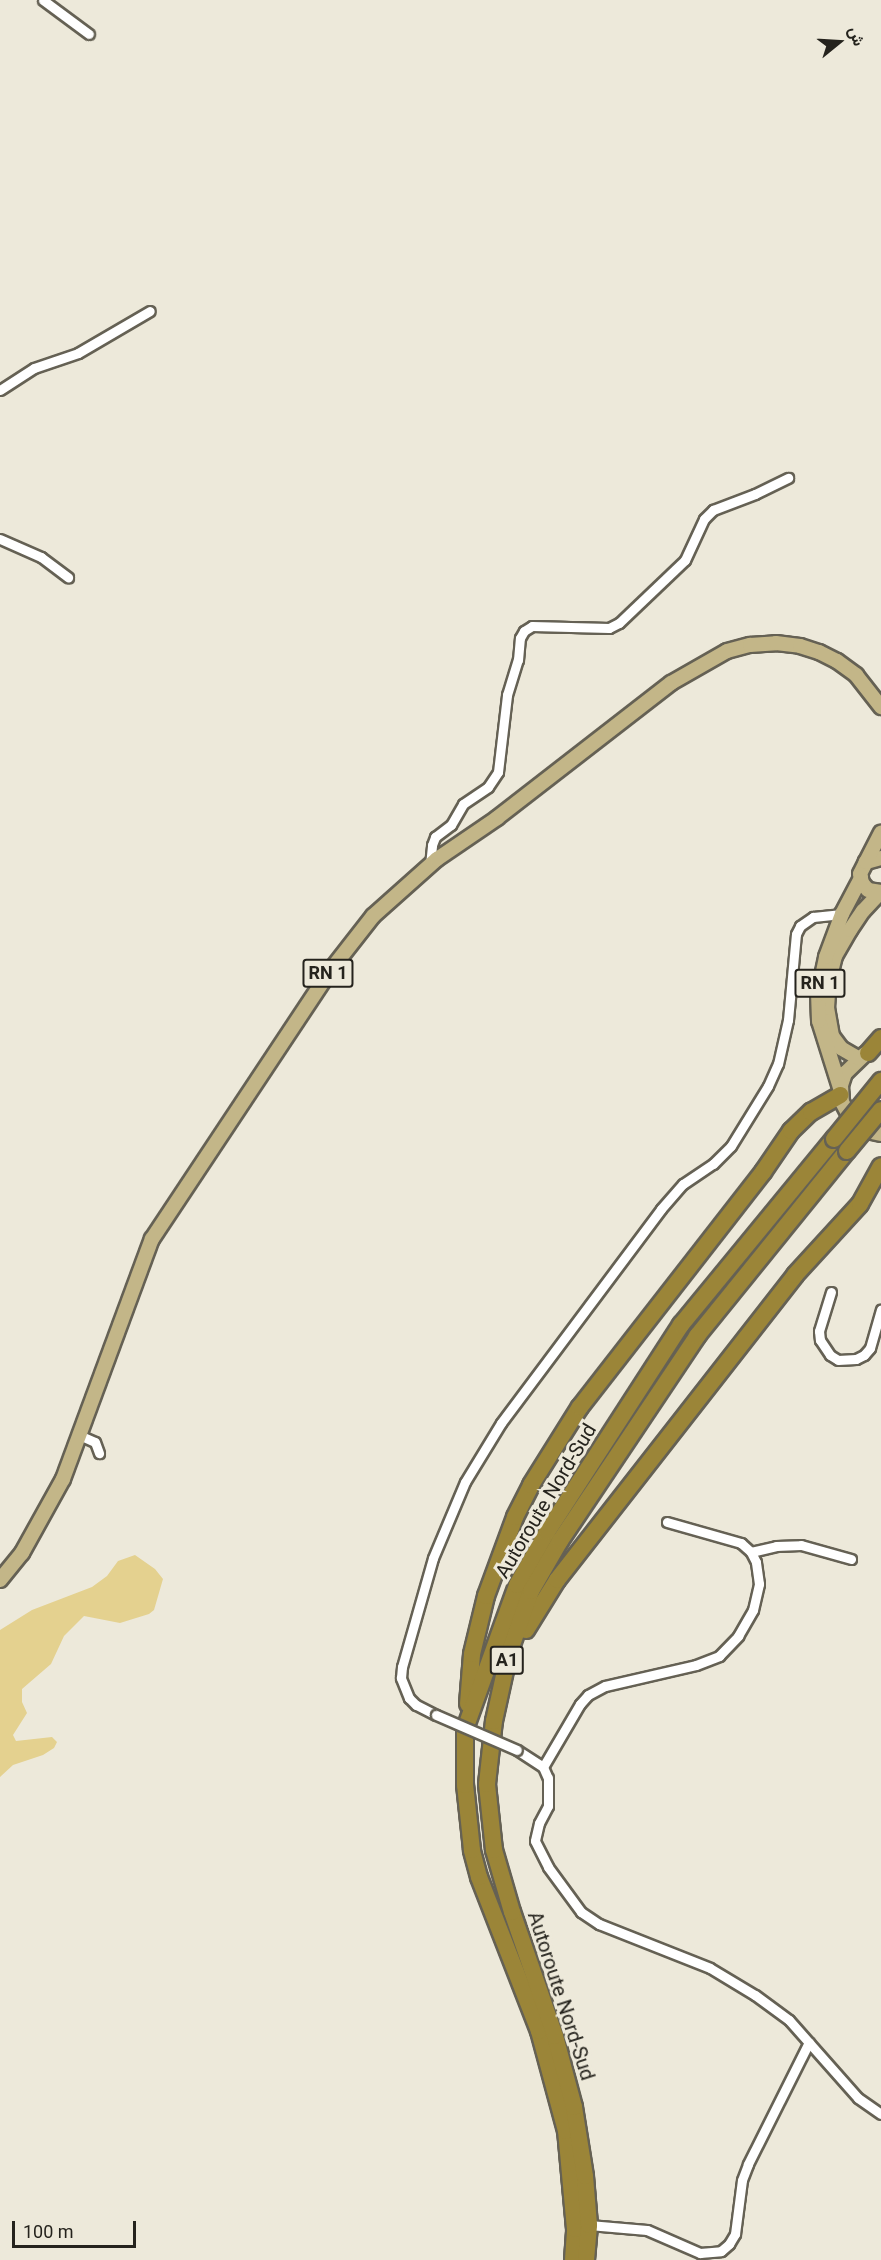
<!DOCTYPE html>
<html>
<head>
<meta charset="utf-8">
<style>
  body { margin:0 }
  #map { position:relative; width:881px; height:2260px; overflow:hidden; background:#ede9da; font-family:Roboto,Vazirmatn,sans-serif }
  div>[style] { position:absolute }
  .green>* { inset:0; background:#e4d18f }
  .roads { filter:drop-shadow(2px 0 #656154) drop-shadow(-2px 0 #656154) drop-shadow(0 2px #656154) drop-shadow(0 -2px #656154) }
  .street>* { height:9px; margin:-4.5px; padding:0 4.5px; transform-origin:4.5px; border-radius:4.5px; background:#fff }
  .primary>* { height:14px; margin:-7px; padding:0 7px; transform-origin:7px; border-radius:7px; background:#c3b688 }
  .highway>* { height:16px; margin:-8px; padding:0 8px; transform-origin:8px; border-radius:8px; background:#9b8538 }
  .bridges { filter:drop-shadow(2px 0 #656154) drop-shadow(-2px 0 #656154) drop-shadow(0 2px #656154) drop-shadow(0 -2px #656154) }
  .street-bridge>* { height:9px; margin:-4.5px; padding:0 4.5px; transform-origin:4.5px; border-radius:4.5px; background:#fff }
  .highway-bridge>* { height:16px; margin:-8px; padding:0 8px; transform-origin:8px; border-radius:8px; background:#9b8538 }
  span { translate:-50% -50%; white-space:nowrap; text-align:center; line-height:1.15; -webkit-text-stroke:6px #ede9da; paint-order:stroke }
  .shield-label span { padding:2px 4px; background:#ede9da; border:2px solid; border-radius:4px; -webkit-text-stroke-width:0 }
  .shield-label { font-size:18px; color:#25231d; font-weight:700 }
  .street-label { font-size:20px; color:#25231d }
  .north { position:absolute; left:809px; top:12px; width:60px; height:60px; -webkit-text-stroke:4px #ede9da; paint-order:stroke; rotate:72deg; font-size:16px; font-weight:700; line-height:24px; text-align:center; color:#25231d }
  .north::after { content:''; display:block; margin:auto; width:21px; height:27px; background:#25231d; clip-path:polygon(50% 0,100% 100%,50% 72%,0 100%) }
  .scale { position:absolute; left:12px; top:2221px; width:124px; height:27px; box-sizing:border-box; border:3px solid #25231d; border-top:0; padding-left:8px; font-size:18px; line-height:21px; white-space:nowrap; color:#25231d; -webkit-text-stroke:4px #ede9da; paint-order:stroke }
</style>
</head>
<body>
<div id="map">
  <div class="green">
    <div style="clip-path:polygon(135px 1555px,155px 1569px,163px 1579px,154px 1610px,149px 1614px,120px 1623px,84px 1616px,64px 1636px,51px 1664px,22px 1689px,22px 1702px,27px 1713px,13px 1735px,16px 1741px,52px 1737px,57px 1742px,54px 1748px,43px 1755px,13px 1765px,0 1777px,0 1630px,32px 1610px,92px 1587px,107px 1576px,118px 1561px)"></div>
  </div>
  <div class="roads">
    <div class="street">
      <div style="left:43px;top:0;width:57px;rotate:36.5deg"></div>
      <div style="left:0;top:390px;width:40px;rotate:-32.9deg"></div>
      <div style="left:34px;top:368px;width:46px;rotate:-18.8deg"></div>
      <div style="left:78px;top:353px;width:83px;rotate:-30.3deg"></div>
      <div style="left:0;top:539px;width:45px;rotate:23.7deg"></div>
      <div style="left:41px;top:557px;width:34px;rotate:37deg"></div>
      <div style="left:430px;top:865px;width:20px;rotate:-84deg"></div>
      <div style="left:432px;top:845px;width:9px;rotate:-69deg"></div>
      <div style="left:435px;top:837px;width:20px;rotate:-37deg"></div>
      <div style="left:451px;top:825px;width:24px;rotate:-60deg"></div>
      <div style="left:463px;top:804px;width:30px;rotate:-34deg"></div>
      <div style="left:488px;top:787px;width:18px;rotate:-56deg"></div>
      <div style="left:498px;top:772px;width:78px;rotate:-83.3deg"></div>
      <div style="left:507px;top:695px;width:37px;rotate:-73deg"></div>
      <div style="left:518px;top:660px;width:22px;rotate:-85deg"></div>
      <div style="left:520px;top:638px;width:8px;rotate:-60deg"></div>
      <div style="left:524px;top:631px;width:9px;rotate:-32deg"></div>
      <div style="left:532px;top:626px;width:77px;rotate:1.5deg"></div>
      <div style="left:609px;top:628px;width:11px;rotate:-27deg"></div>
      <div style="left:619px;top:623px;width:91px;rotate:-43.7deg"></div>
      <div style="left:685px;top:560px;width:45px;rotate:-65.1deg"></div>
      <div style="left:704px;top:519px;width:13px;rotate:-45deg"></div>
      <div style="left:713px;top:510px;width:45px;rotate:-20.9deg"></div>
      <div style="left:755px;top:494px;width:37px;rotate:-26deg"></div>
      <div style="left:831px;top:1292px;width:41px;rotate:107.1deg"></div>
      <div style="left:819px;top:1331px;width:9px;rotate:84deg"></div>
      <div style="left:820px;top:1340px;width:18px;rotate:56deg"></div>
      <div style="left:830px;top:1355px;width:9px;rotate:32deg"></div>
      <div style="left:838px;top:1360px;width:18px;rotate:-3deg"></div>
      <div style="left:856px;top:1359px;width:9px;rotate:-27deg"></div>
      <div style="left:864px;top:1355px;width:9px;rotate:-49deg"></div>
      <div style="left:870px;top:1348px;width:40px;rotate:-74deg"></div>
      <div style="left:79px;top:1435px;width:17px;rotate:24deg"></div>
      <div style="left:95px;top:1442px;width:12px;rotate:70deg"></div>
      <div style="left:751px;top:1552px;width:26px;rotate:-13deg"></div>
      <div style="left:776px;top:1546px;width:25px;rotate:-2deg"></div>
      <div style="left:801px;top:1545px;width:52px;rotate:15.6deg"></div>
      <div style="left:436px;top:1715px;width:22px;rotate:-153deg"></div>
      <div style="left:416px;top:1705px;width:10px;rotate:-135deg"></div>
      <div style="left:409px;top:1698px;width:22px;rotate:-112deg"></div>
      <div style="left:401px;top:1678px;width:11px;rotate:-85deg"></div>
      <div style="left:402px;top:1667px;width:113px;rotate:-74.1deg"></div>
      <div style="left:433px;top:1558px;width:82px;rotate:-67.2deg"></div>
      <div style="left:465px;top:1482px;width:69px;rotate:-58.6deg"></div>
      <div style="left:501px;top:1423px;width:267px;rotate:-53.2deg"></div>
      <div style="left:661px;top:1209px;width:33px;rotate:-49deg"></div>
      <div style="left:683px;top:1184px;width:36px;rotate:-34deg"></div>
      <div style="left:713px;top:1164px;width:25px;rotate:-45deg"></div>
      <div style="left:731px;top:1146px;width:70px;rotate:-58.3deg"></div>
      <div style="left:768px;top:1086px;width:24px;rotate:-66deg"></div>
      <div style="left:778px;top:1064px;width:45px;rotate:-77.2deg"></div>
      <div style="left:788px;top:1020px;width:86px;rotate:-84.7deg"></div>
      <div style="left:796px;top:934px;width:9px;rotate:-63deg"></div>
      <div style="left:800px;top:926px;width:16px;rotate:-35deg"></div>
      <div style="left:813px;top:917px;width:29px;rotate:-6deg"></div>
      <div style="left:517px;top:1750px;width:31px;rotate:33deg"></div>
      <div style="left:543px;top:1767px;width:12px;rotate:66deg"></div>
      <div style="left:548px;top:1778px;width:28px;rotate:90deg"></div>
      <div style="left:548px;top:1806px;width:19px;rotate:118deg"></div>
      <div style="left:539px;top:1823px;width:18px;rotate:103deg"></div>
      <div style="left:535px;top:1841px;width:29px;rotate:63deg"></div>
      <div style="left:548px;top:1867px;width:56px;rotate:53.7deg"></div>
      <div style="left:581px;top:1912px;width:22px;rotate:34deg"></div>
      <div style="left:599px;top:1924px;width:119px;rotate:21.6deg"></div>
      <div style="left:710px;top:1968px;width:52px;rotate:31deg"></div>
      <div style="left:755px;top:1995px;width:42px;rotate:36.3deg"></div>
      <div style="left:789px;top:2020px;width:104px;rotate:48.5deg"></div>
      <div style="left:858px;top:2098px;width:28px;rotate:35deg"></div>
      <div style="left:543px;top:1767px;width:73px;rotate:-59.6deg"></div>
      <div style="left:580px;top:1704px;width:12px;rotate:-48deg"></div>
      <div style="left:588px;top:1695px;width:19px;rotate:-28deg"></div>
      <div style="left:605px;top:1686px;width:93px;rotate:-13deg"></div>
      <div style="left:696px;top:1665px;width:25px;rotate:-21deg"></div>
      <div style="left:719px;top:1656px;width:28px;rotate:-46deg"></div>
      <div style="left:738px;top:1636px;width:30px;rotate:-60deg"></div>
      <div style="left:753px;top:1610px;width:27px;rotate:-77deg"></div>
      <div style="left:759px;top:1584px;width:22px;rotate:-98deg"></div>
      <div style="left:756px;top:1562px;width:11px;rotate:-117deg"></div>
      <div style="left:751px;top:1552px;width:13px;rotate:-138deg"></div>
      <div style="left:741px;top:1543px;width:77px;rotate:-164.2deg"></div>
      <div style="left:589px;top:2225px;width:58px;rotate:4.9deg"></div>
      <div style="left:647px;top:2230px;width:58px;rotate:23.5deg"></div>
      <div style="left:700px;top:2253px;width:21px;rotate:-5deg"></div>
      <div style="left:721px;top:2251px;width:11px;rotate:-41deg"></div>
      <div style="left:729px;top:2244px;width:12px;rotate:-59deg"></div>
      <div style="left:735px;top:2234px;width:54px;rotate:-82.6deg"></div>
      <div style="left:742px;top:2180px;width:17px;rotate:-69deg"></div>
      <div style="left:748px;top:2164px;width:136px;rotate:-63.4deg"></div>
    </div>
    <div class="primary">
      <div style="left:881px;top:858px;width:16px;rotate:165deg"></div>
      <div style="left:866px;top:862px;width:13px;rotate:117deg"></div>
      <div style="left:860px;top:874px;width:9px;rotate:77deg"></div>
      <div style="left:862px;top:883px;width:9px;rotate:49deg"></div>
      <div style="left:868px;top:890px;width:13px;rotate:9deg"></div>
      <div style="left:866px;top:862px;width:33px;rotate:-63deg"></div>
      <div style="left:865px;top:1054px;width:28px;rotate:136deg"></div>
      <div style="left:845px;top:1073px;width:13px;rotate:108deg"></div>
      <div style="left:841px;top:1085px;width:17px;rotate:87deg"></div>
      <div style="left:842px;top:1102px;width:24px;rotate:62deg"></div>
      <div style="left:853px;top:1123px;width:16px;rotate:30deg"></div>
      <div style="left:867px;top:1131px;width:14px;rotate:12deg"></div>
      <div style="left:858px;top:1058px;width:20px;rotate:-150deg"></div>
      <div style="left:841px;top:1048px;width:15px;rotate:-127deg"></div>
      <div style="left:832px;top:1036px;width:28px;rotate:-100deg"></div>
      <div style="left:827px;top:1008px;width:28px;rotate:-86deg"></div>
      <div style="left:829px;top:980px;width:25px;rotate:-76deg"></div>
      <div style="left:835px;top:956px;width:30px;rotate:-60deg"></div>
      <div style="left:850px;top:930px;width:23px;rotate:-56deg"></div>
      <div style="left:863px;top:911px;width:26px;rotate:-47deg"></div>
      <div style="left:841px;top:1091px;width:73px;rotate:-107.4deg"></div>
      <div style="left:819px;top:1021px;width:26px;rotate:-92deg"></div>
      <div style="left:818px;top:995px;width:39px;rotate:-78deg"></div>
      <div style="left:826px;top:957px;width:46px;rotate:-69.6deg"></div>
      <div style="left:842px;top:914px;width:41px;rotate:-62.2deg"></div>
      <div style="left:0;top:1580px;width:35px;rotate:-51deg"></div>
      <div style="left:22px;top:1553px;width:85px;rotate:-61deg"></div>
      <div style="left:63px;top:1479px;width:256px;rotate:-69.7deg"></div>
      <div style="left:152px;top:1239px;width:322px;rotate:-56.4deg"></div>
      <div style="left:330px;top:971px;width:70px;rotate:-52deg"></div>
      <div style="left:373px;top:916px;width:86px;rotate:-41.7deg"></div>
      <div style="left:437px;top:859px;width:73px;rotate:-34.3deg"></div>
      <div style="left:497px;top:818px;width:220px;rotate:-37.8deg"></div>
      <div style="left:671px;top:683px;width:64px;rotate:-29.7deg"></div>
      <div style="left:727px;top:651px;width:24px;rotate:-15deg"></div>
      <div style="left:750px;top:645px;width:26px;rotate:-4deg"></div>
      <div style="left:776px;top:643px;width:24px;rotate:7deg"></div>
      <div style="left:800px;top:646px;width:20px;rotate:18deg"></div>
      <div style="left:819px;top:652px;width:20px;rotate:27deg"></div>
      <div style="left:837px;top:661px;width:24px;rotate:36deg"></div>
      <div style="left:856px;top:675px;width:41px;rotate:52deg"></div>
    </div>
    <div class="highway">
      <div style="left:868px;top:1053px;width:20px;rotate:-49deg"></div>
      <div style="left:526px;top:1630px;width:59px;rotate:-58.2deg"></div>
      <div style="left:557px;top:1580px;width:387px;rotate:-52deg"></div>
      <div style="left:795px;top:1275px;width:96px;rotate:-47.5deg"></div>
      <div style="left:860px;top:1204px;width:43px;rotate:-61.1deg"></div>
      <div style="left:468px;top:1704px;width:50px;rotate:-85.4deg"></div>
      <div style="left:472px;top:1654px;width:60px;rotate:-76.4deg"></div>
      <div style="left:486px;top:1596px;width:84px;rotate:-69.8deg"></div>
      <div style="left:515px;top:1517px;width:36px;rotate:-63deg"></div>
      <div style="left:531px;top:1485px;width:92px;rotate:-57.9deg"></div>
      <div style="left:580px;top:1407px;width:298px;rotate:-52.1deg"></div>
      <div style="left:763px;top:1172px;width:50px;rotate:-55.7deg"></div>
      <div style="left:791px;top:1131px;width:28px;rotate:-44deg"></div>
      <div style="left:811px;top:1112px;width:34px;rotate:-30deg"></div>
      <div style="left:573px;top:2260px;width:31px;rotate:-86deg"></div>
      <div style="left:575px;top:2229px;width:98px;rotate:-95.2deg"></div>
      <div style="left:566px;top:2131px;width:104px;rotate:-105.1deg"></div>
      <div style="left:539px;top:2031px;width:165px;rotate:-111.3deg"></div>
      <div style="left:479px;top:1877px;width:28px;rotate:-105deg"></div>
      <div style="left:472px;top:1850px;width:65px;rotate:-96.1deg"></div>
      <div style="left:465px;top:1785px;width:56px;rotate:-90deg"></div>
      <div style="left:465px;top:1729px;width:153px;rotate:-70.1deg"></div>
      <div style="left:517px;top:1585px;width:61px;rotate:-60.5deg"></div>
      <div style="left:547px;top:1532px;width:247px;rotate:-57.1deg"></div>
      <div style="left:681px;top:1325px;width:241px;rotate:-50.6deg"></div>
      <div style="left:586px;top:2260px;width:35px;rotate:-85deg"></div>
      <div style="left:589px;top:2225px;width:49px;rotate:-94.7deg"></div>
      <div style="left:585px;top:2176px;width:70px;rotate:-99.1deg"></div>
      <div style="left:574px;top:2107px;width:73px;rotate:-105deg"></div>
      <div style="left:555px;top:2036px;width:131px;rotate:-109.1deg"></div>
      <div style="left:512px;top:1912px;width:65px;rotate:-106.2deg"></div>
      <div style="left:494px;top:1850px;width:66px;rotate:-96.1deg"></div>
      <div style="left:487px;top:1784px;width:63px;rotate:-83.7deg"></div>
      <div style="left:494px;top:1721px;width:70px;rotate:-77.6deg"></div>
      <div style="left:509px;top:1653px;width:66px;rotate:-70.5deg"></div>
      <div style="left:531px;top:1591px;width:58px;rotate:-59.9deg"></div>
      <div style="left:560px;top:1541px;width:247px;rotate:-56.2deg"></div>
      <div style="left:697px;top:1336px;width:238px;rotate:-51deg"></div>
    </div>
  </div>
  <div class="bridges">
    <div class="street-bridge">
      <div style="left:436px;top:1715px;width:88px;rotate:23.4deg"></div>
    </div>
    <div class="highway-bridge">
      <div style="left:834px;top:1139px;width:75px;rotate:-51deg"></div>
      <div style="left:847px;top:1151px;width:53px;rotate:-50.3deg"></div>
    </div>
  </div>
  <div class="shield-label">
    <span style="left:328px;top:973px">RN 1</span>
    <span style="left:820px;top:983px">RN 1</span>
    <span style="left:507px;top:1660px">A1</span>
  </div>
  <div class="street-label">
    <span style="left:546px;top:1501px;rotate:-59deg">Autoroute Nord-Sud</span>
    <span style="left:561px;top:1996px;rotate:72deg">Autoroute Nord-Sud</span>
  </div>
  <div class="north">ش</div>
  <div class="scale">100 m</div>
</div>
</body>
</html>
